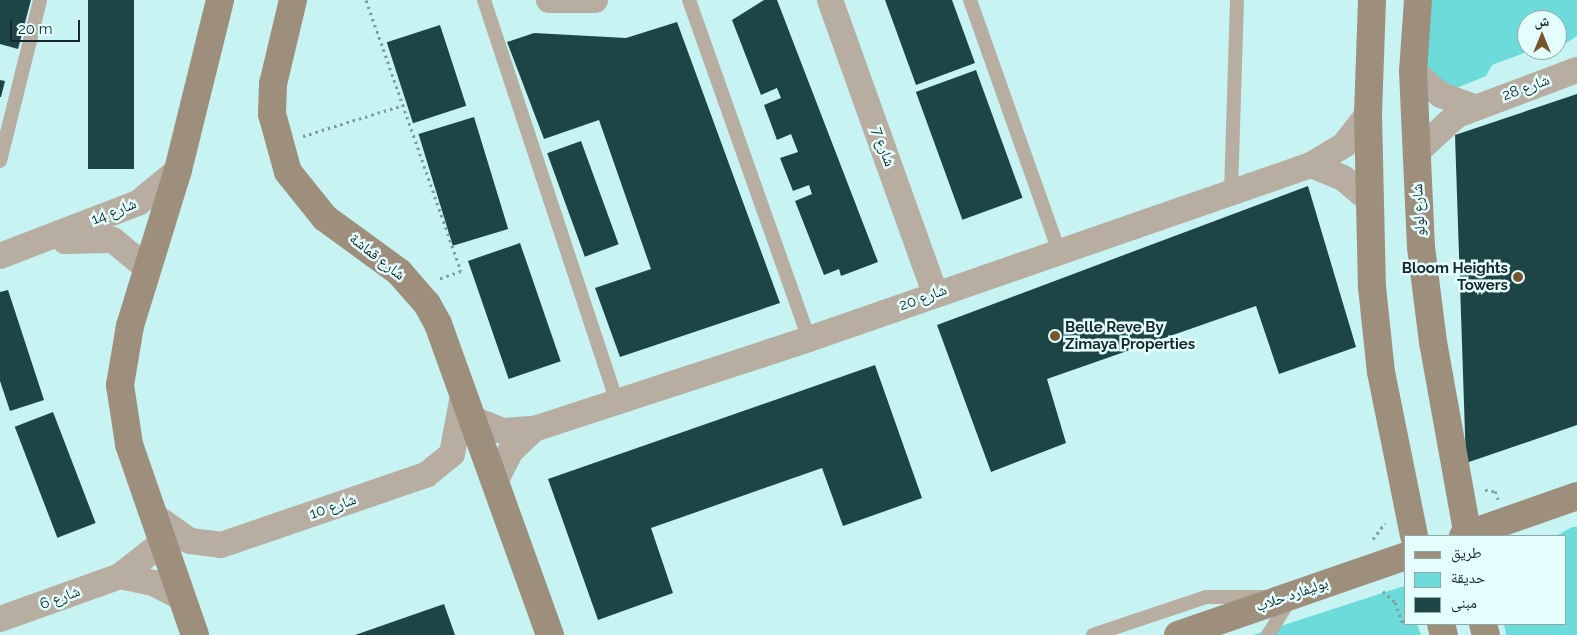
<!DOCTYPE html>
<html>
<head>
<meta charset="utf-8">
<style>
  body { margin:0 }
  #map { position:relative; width:1577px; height:635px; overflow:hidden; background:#c7f4f3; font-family:Raleway,"Noto Naskh Arabic",sans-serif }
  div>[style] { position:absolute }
  .green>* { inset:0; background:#6cdbd9 }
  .building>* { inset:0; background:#1d4545; transform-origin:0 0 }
  .path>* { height:3px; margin-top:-1.5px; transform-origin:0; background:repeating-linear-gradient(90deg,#7d9e9e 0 2.5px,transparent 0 6.5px) }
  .lane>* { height:14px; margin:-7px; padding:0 7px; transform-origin:7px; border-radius:7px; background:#b7ada1 }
  .street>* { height:26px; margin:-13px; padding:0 13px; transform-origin:13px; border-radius:13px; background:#b7ada1 }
  .secondary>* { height:28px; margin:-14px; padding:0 14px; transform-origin:14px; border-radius:14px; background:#9e8f7d }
  .dots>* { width:14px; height:14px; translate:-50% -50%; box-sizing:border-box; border:2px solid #e3fefd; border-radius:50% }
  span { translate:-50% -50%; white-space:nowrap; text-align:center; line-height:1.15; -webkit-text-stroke:5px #e3fefd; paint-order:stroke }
  .street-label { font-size:15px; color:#162727 }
  .poi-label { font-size:15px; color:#162727; font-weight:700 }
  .right { translate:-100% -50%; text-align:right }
  .left { translate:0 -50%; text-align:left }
  .legend { position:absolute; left:1404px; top:535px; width:162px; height:90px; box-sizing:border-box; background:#e3fefd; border:1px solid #91a8a7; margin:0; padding:6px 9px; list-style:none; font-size:15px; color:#162727 }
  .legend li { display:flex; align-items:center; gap:10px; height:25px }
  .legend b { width:25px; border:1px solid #91a8a7 }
  .north { position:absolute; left:1517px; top:10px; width:50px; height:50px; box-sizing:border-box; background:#e3fefd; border:1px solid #91a8a7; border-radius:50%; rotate:0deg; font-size:14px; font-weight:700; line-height:20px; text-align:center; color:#162727 }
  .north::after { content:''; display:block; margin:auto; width:18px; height:22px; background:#77562d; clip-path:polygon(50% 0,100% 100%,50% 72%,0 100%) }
  .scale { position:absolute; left:10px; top:20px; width:70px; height:22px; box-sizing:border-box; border:2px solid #162727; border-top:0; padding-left:6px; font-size:15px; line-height:18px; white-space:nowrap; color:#162727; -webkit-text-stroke:4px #e3fefd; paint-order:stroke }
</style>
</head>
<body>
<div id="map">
  <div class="green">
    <div style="clip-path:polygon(1420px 0,1577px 0,1577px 36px,1557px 49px,1557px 20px,1527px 20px,1527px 50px,1532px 50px,1492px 65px,1486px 76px,1459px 87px,1441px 85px,1422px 73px)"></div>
    <div style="clip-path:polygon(1572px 527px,1577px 527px,1577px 635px,1506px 635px,1504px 624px,1566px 624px,1566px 536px,1556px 536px)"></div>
    <div style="clip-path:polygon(1404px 586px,1406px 624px,1417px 624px,1421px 635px,1253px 635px)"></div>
  </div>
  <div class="building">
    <div style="clip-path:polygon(0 0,31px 0,18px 49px,0 44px)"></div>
    <div style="left:88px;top:0;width:46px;height:169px"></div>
    <div style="clip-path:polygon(764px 0,777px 0,878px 262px,841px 276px,839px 269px,824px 275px,795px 201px,812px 194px,809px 185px,793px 191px,780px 158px,798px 152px,791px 134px,777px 140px,764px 105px,781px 98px,777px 88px,761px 95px,732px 20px)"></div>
    <div style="clip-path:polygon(885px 0,952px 0,975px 63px,916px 85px)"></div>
    <div style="clip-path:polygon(677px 22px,780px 303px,620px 357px,595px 288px,651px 269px,599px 120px,544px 139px,507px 42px,534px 33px,626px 38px)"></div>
    <div style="left:440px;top:25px;width:85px;height:56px;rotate:72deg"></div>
    <div style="left:976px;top:70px;width:136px;height:64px;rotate:70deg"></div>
    <div style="clip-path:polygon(0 80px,5px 81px,1px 97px,0 97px)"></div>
    <div style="clip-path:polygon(1577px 94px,1577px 425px,1466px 463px,1455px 135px)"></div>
    <div style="left:474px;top:117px;width:117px;height:58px;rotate:73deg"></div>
    <div style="left:581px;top:141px;width:110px;height:36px;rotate:70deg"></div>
    <div style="clip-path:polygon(1308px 186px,1356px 347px,1279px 374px,1256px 306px,1047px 379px,1066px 443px,991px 472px,937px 325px)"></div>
    <div style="left:520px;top:243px;width:125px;height:55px;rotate:71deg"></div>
    <div style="clip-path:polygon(8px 290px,44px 400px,10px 411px,0 381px,0 292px)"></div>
    <div style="clip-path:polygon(875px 365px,922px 498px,843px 526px,822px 468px,651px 528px,673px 593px,598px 620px,548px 479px)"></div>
    <div style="left:53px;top:412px;width:119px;height:41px;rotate:69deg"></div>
    <div style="clip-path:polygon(444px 604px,455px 635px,355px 635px)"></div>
  </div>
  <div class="path">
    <div style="left:366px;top:0;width:287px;rotate:70.7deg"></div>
    <div style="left:461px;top:271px;width:24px;rotate:161deg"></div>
    <div style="left:303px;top:136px;width:105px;rotate:-17.2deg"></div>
    <div style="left:1485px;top:490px;width:10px;rotate:6deg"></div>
    <div style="left:1495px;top:491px;width:9px;rotate:69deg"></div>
    <div style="left:1373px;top:539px;width:20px;rotate:-53deg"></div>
    <div style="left:1383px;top:591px;width:16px;rotate:43deg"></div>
    <div style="left:1395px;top:602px;width:21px;rotate:71deg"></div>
    <div style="left:1402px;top:622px;width:4px;rotate:-27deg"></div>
  </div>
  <div class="lane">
    <div style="left:484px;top:0;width:422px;rotate:71.7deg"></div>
    <div style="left:689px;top:0;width:360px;rotate:70.5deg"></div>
    <div style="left:970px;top:0;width:264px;rotate:70.5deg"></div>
    <div style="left:0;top:161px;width:166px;rotate:-76deg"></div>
    <div style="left:1231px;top:192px;width:192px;rotate:-88.2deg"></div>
    <div style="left:1093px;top:635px;width:119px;rotate:-18.6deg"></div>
    <div style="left:1206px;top:597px;width:64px"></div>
    <div style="left:1268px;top:635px;width:46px;rotate:-58.4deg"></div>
  </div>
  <div class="street">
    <div style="left:549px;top:0;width:46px"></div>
    <div style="left:830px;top:0;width:312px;rotate:70.3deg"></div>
    <div style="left:1413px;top:71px;width:37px;rotate:41deg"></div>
    <div style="left:1441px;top:95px;width:35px;rotate:20deg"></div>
    <div style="left:1417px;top:152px;width:54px;rotate:-42.8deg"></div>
    <div style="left:1457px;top:115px;width:128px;rotate:-20.6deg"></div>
    <div style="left:1311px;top:165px;width:35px;rotate:22deg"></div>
    <div style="left:1343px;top:178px;width:35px;rotate:40deg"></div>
    <div style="left:65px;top:241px;width:48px;rotate:-1.2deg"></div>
    <div style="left:113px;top:240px;width:45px;rotate:39.6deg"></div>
    <div style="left:0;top:256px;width:148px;rotate:-21deg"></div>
    <div style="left:138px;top:203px;width:52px;rotate:-39.5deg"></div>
    <div style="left:473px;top:419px;width:31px;rotate:22deg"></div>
    <div style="left:502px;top:431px;width:32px;rotate:-4deg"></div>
    <div style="left:534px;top:429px;width:289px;rotate:-18.1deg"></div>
    <div style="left:809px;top:339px;width:531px;rotate:-19.12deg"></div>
    <div style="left:1311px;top:165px;width:39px;rotate:-31deg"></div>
    <div style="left:1344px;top:145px;width:39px;rotate:-52deg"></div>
    <div style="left:495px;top:482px;width:34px;rotate:-63deg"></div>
    <div style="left:510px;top:452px;width:33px;rotate:-44deg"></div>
    <div style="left:153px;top:515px;width:45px;rotate:35.1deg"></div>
    <div style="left:190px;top:541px;width:31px;rotate:7deg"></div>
    <div style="left:221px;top:545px;width:217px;rotate:-18.9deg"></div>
    <div style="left:426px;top:475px;width:33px;rotate:-39deg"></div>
    <div style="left:452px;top:454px;width:59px;rotate:-79.3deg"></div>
    <div style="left:120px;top:576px;width:34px;rotate:12deg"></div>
    <div style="left:153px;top:583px;width:33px;rotate:27deg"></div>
    <div style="left:0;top:619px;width:127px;rotate:-19.7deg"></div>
    <div style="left:120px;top:576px;width:53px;rotate:-38.2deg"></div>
  </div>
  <div class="secondary">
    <div style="left:293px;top:0;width:86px;rotate:103.4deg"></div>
    <div style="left:273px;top:84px;width:30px;rotate:92deg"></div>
    <div style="left:272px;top:114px;width:60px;rotate:74.6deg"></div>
    <div style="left:288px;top:172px;width:59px;rotate:51.2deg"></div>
    <div style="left:325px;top:218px;width:92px;rotate:36.1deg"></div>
    <div style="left:399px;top:272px;width:43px;rotate:48.8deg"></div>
    <div style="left:427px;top:304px;width:23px;rotate:61deg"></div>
    <div style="left:438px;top:324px;width:331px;rotate:70.2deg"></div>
    <div style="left:1372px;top:0;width:114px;rotate:92deg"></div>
    <div style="left:1368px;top:114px;width:173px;rotate:88.7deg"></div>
    <div style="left:1372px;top:287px;width:85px;rotate:84deg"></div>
    <div style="left:1381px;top:372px;width:167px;rotate:78.6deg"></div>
    <div style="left:1418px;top:0;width:71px;rotate:94deg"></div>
    <div style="left:1413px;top:71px;width:176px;rotate:87.4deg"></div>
    <div style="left:1421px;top:247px;width:96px;rotate:82.8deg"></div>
    <div style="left:1433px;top:342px;width:197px;rotate:79.8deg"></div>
    <div style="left:1463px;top:536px;width:121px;rotate:-19.3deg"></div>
    <div style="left:1441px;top:624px;width:11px;rotate:75deg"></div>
    <div style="left:1483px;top:624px;width:11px;rotate:75deg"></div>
    <div style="left:195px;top:635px;width:202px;rotate:-109.1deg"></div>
    <div style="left:129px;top:444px;width:60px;rotate:-98.7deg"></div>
    <div style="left:120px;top:385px;width:60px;rotate:-80.4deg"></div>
    <div style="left:130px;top:326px;width:163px;rotate:-72.9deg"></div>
    <div style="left:178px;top:170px;width:175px;rotate:-76.1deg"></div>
    <div style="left:1178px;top:635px;width:241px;rotate:-19.1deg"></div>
  </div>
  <div class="dots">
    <div style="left:1518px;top:277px;background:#77562d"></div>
    <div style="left:1055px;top:336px;background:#77562d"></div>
  </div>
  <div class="street-label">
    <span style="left:1526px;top:88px;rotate:-20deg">شارع 28</span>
    <span style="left:883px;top:147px;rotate:70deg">شارع 7</span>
    <span style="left:1419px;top:210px;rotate:-93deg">شارع لولو</span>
    <span style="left:114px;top:212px;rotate:-22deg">شارع 14</span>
    <span style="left:377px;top:257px;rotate:38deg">شارع قماشة</span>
    <span style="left:923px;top:298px;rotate:-20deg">شارع 20</span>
    <span style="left:333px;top:507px;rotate:-19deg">شارع 10</span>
    <span style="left:1292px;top:595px;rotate:-19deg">بوليفارد حلاب</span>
    <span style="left:60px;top:598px;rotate:-20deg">شارع 6</span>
  </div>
  <div class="poi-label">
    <span class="right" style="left:1508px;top:277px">Bloom Heights<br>Towers</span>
    <span class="left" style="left:1065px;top:336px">Belle Reve By<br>Zimaya Properties</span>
  </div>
  <ul class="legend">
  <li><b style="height:6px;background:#9e8f7d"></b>طريق</li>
  <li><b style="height:14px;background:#6cdbd9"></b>حديقة</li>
  <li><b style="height:14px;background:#1d4545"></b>مبنى</li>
  </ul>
  <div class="north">ش</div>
  <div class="scale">20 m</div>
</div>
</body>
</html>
